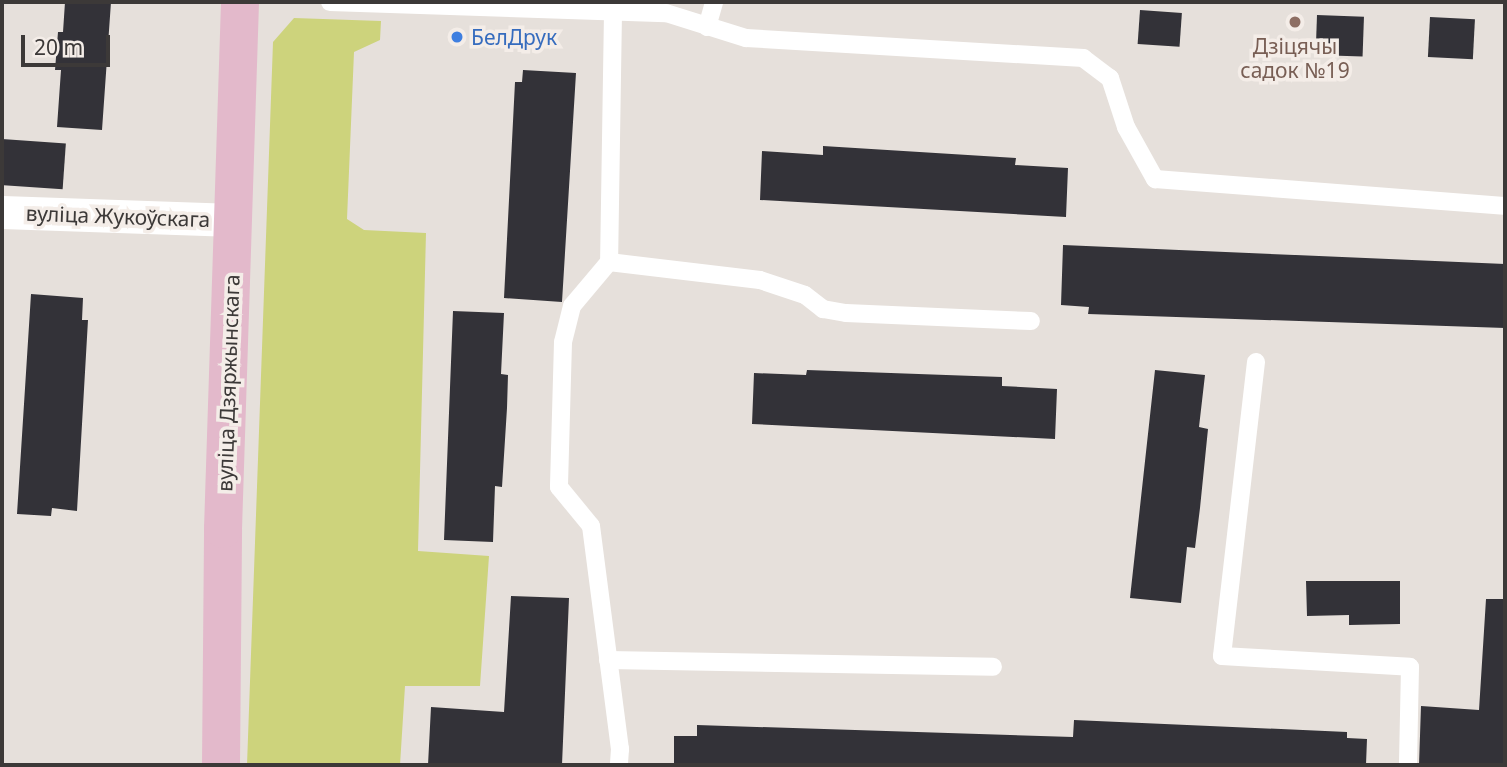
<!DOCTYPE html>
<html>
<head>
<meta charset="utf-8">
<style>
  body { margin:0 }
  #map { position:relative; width:1507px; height:767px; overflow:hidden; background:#e6e0db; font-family:"Noto Sans",sans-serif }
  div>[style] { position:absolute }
  .green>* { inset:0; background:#cdd37c }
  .building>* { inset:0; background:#333238; transform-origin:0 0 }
  .service>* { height:18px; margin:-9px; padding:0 9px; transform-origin:9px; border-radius:9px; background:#fff }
  .minor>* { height:33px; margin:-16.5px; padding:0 16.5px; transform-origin:16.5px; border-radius:16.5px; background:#fff }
  .primary>* { height:38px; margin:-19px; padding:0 19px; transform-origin:19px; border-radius:19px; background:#e3b9cb }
  .dots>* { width:19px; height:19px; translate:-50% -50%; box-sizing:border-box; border:4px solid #f4ede8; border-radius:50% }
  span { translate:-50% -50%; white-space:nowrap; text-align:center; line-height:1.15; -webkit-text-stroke:7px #f4ede8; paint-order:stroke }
  .shop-label { font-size:21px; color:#366cbe }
  .left { translate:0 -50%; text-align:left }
  .education-label { font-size:21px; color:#785e54 }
  .street-label { font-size:21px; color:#3c3938 }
  .frame { position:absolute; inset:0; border:4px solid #3c3938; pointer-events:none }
  .scale { position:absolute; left:21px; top:35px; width:89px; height:32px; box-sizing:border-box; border:4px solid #3c3938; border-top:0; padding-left:9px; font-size:21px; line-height:24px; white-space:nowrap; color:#3c3938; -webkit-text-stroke:5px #f4ede8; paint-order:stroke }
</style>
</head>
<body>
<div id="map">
  <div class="green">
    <div style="clip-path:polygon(294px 18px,381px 21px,380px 40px,354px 52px,347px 219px,364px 230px,426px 233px,418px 551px,489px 556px,480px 686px,405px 686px,400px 765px,247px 765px,273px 42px)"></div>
  </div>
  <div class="building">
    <div style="clip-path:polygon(65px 2px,111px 2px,102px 130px,57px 127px,61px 70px,55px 70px,58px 32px,63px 32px)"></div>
    <div style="left:1140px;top:10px;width:42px;height:34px;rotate:4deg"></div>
    <div style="left:1317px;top:15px;width:47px;height:40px;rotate:2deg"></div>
    <div style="left:1430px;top:17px;width:45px;height:40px;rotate:3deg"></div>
    <div style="clip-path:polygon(523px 70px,576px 73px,562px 302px,504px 298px,515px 82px,522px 82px)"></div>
    <div style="left:2px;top:139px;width:64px;height:46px;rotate:4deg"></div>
    <div style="clip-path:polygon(823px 146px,1016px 158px,1015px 165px,1068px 168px,1066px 217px,760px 200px,762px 151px,823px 155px)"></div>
    <div style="clip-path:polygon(1063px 245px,1505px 264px,1505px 328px,1088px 314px,1089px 307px,1061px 305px)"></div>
    <div style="clip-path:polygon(31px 294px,83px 298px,82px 320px,88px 320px,77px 511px,52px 508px,51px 516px,17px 514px)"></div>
    <div style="clip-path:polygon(453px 311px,504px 313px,501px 374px,508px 375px,507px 408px,502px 487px,495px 486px,493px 542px,444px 540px)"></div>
    <div style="clip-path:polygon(807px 370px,1002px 377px,1002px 386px,1057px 389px,1055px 439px,752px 424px,754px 373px,806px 375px)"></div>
    <div style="clip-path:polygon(1155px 370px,1205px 375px,1199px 427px,1208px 429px,1200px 508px,1195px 548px,1187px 547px,1181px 603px,1130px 598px)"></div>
    <div style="clip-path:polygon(1306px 581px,1400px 581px,1400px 624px,1349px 625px,1349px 615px,1307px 616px)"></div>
    <div style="clip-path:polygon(511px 596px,569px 598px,562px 765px,428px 765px,431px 707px,504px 712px)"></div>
    <div style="clip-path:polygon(1486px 599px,1505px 599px,1505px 765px,1419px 765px,1421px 706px,1479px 710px)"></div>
    <div style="clip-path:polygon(1074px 720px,1347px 732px,1347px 738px,1367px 739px,1366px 765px,674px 765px,674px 736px,697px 736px,697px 725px,1073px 737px)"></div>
  </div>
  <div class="service">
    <div style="left:330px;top:2px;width:336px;rotate:1.9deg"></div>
    <div style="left:666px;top:13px;width:84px;rotate:17.4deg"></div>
    <div style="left:746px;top:38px;width:338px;rotate:3.4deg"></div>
    <div style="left:1083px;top:58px;width:34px;rotate:37deg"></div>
    <div style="left:1110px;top:78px;width:52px;rotate:71.9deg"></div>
    <div style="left:1126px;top:127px;width:60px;rotate:60.9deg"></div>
    <div style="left:1155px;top:179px;width:350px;rotate:4.4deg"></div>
    <div style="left:613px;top:12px;width:250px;rotate:90.9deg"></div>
    <div style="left:609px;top:262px;width:57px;rotate:130.1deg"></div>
    <div style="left:572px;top:306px;width:37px;rotate:104deg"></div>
    <div style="left:563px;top:342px;width:145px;rotate:91.6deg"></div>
    <div style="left:559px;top:487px;width:50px;rotate:50.6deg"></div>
    <div style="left:591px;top:526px;width:225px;rotate:82.6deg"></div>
    <div style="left:620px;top:749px;width:16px;rotate:94deg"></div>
    <div style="left:707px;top:27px;width:26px;rotate:-74deg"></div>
    <div style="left:609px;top:262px;width:152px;rotate:6.8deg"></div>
    <div style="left:760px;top:280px;width:47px;rotate:18.4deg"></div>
    <div style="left:805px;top:295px;width:23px;rotate:38deg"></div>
    <div style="left:823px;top:309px;width:23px;rotate:10deg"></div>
    <div style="left:846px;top:313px;width:185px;rotate:2.5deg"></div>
    <div style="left:1256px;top:362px;width:296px;rotate:96.6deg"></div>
    <div style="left:1222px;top:656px;width:188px;rotate:3.3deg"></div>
    <div style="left:1410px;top:667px;width:98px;rotate:91.2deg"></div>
    <div style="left:608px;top:660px;width:385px;rotate:1deg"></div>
  </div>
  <div class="minor">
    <div style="left:2px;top:212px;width:232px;rotate:2deg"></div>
  </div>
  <div class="primary">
    <div style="left:221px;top:765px;width:236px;rotate:-89.5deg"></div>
    <div style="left:223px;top:529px;width:527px;rotate:-88.15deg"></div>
  </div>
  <div class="dots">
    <div style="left:1295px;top:22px;background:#8d6e63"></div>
    <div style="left:457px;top:37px;background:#3f7fe0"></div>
  </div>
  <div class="shop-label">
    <span class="left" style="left:471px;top:37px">БелДрук</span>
  </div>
  <div class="education-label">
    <span style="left:1295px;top:58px">Дзіцячы<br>садок №19</span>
  </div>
  <div class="street-label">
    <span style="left:118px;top:216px;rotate:2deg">вуліца Жукоўскага</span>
    <span style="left:228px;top:383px;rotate:-88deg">вуліца Дзяржынскага</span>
  </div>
  <div class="frame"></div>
  <div class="scale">20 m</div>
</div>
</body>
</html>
